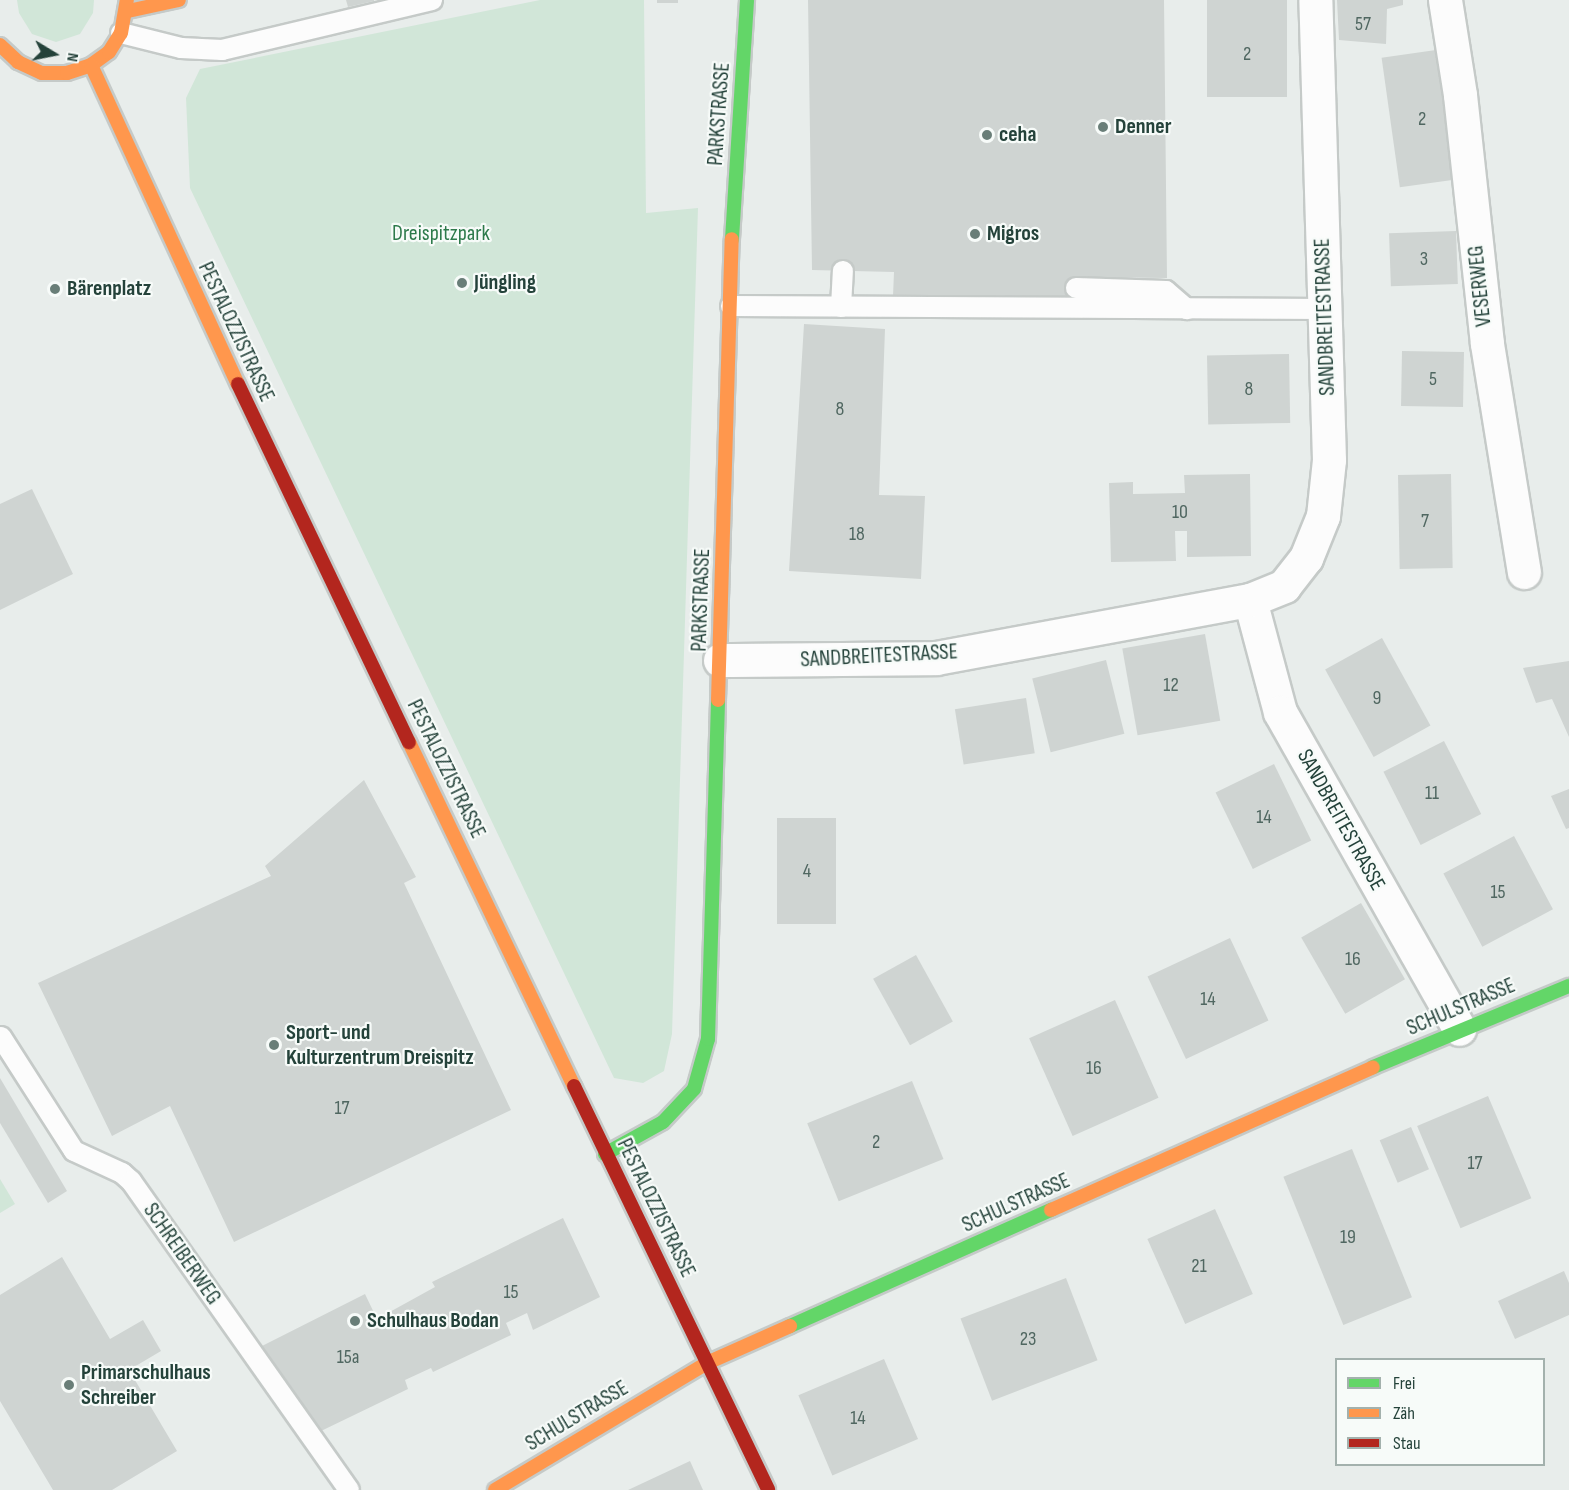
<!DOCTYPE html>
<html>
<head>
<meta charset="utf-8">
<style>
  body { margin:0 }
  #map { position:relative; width:1569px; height:1490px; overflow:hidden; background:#e8edeb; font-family:"Sofia Sans Condensed",sans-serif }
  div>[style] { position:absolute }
  .green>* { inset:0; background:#d1e6d8 }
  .building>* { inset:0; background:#cfd4d2; transform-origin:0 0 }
  .roads { filter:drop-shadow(2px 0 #c5cac8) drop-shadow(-2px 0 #c5cac8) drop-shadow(0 2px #c5cac8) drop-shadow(0 -2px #c5cac8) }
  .lane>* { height:20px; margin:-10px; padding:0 10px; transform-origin:10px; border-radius:10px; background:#fcfcfc }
  .street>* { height:33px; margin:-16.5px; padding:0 16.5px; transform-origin:16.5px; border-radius:16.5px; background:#fcfcfc }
  .fast>* { height:14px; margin:-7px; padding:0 7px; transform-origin:7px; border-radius:7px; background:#63d668 }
  .slow>* { height:14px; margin:-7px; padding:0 7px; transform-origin:7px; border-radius:7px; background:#ff974d }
  .jam>* { height:14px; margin:-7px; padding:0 7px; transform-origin:7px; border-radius:7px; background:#b3261e }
  .dots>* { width:16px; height:16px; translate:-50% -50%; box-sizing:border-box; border:3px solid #f7fbf9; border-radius:50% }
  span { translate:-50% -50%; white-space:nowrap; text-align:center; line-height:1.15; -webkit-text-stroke:4.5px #f7fbf9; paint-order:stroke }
  .number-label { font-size:20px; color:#506761 }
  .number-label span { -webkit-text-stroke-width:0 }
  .street-label { font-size:22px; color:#24423a }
  .poi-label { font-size:22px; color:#24423a; font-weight:700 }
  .left { translate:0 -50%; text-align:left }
  .park-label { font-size:22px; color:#2d7a4b }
  .legend { position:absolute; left:1335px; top:1358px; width:210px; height:108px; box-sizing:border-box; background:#f7fbf9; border:2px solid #a3b1ad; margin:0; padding:8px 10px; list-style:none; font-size:18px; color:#24423a }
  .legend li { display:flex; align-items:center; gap:12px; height:30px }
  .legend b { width:30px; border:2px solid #a3b1ad }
  .north { position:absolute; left:24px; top:24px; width:60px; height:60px; -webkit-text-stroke:4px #f7fbf9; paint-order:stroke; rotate:100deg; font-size:16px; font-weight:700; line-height:24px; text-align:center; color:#24423a }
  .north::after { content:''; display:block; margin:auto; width:21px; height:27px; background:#24423a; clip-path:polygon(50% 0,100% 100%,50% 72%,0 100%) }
</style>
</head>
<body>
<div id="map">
  <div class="green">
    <div style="clip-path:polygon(94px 0,93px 13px,80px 34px,56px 42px,32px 34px,19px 13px,17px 0)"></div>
    <div style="clip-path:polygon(540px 0,644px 0,646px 213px,698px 208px,672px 1034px,664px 1071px,643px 1083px,614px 1078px,190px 188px,186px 98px,200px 69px)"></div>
    <div style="clip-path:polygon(0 1179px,15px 1204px,0 1213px)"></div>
  </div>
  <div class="building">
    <div style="clip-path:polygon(346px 0,374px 0,374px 1px,348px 7px)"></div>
    <div style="left:657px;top:0;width:21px;height:3px"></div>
    <div style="clip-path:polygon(808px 0,1164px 0,1167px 278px,1076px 277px,1076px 300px,893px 296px,894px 272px,812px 270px)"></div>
    <div style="left:1207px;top:0;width:80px;height:97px"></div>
    <div style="clip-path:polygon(1337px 0,1403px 0,1403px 5px,1387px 9px,1386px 44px,1339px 40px)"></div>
    <div style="left:1443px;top:49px;width:131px;height:62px;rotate:82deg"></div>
    <div style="left:1456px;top:231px;width:53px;height:67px;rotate:88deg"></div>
    <div style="clip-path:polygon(804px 324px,885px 329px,879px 495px,925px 496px,921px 579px,789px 571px)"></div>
    <div style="left:1402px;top:351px;width:62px;height:55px;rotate:1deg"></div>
    <div style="left:1289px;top:354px;width:69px;height:82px;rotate:89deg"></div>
    <div style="clip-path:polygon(1250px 474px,1251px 556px,1187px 557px,1187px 531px,1175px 531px,1176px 561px,1111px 562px,1109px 483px,1133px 482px,1133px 494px,1185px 493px,1184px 475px)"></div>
    <div style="left:1451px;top:474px;width:94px;height:53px;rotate:89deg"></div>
    <div style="clip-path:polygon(32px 489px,73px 574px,0 610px,0 504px)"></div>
    <div style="left:1205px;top:634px;width:88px;height:84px;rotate:80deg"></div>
    <div style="left:1382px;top:638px;width:100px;height:65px;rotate:61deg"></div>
    <div style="left:1106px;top:660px;width:76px;height:76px;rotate:76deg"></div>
    <div style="clip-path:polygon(1569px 661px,1569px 737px,1552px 699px,1536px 703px,1523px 668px)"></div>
    <div style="left:1026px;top:698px;width:56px;height:72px;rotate:81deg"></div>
    <div style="left:1444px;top:741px;width:82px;height:68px;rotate:63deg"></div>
    <div style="left:1274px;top:764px;width:85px;height:65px;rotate:64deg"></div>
    <div style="clip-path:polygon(364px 780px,416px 877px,404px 883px,511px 1110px,234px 1242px,170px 1106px,112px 1136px,38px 983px,271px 876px,265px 866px)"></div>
    <div style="clip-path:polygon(1569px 789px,1569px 828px,1566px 829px,1551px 796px)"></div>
    <div style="left:777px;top:818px;width:59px;height:106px"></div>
    <div style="left:1514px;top:836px;width:83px;height:80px;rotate:62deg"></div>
    <div style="left:1361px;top:903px;width:88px;height:69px;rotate:60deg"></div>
    <div style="left:1230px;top:938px;width:91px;height:91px;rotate:65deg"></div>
    <div style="left:916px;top:955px;width:76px;height:49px;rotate:61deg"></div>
    <div style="left:1115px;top:1000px;width:107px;height:94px;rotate:66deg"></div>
    <div style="clip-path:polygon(0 1078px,67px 1191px,48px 1203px,0 1123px)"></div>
    <div style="left:912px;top:1081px;width:84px;height:113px;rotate:68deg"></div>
    <div style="left:1488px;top:1096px;width:111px;height:77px;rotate:67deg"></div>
    <div style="left:1411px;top:1127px;width:46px;height:34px;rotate:67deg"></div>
    <div style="left:1352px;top:1149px;width:160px;height:74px;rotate:68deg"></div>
    <div style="left:1215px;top:1209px;width:93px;height:74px;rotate:66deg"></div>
    <div style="clip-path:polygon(563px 1218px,600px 1297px,533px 1330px,527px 1313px,506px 1323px,511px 1335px,433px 1372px,431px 1368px,405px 1380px,408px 1389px,321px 1431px,262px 1346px,365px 1294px,377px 1319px,435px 1287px,432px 1282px)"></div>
    <div style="clip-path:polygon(62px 1257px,110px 1339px,143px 1320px,161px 1351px,129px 1370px,177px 1451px,112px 1490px,53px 1490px,0 1401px,0 1295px)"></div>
    <div style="clip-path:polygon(1564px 1271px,1569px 1283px,1569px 1315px,1515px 1339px,1498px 1301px)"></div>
    <div style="left:1066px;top:1278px;width:88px;height:113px;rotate:69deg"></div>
    <div style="left:884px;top:1359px;width:87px;height:93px;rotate:67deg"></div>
    <div style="clip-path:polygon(690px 1461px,703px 1490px,628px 1490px)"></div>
  </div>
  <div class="roads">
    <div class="lane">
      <div style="left:121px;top:33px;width:62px;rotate:14deg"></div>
      <div style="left:181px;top:48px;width:41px;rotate:2.8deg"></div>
      <div style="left:222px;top:50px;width:216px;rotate:-13.4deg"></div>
      <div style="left:1076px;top:288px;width:90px;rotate:1.9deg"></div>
      <div style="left:1166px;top:291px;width:28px;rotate:41deg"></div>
      <div style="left:731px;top:306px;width:595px;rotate:0.29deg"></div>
      <div style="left:841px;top:307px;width:36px;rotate:-87deg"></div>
      <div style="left:1px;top:1037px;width:135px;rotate:57.4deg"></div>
      <div style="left:74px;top:1151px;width:53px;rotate:24.6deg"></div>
      <div style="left:122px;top:1173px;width:12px;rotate:42deg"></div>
      <div style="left:131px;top:1181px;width:378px;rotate:54.8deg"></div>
    </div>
    <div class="street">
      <div style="left:1445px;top:0;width:96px;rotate:81deg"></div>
      <div style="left:1460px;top:95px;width:250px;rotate:83.8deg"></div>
      <div style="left:1487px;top:344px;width:231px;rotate:80.8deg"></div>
      <div style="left:1250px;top:600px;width:116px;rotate:75deg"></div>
      <div style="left:1280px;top:712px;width:364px;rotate:60.5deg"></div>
      <div style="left:720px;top:660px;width:216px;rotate:-0.5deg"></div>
      <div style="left:936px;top:658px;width:319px;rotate:-10.5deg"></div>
      <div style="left:1250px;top:600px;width:37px;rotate:-22deg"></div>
      <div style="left:1284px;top:586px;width:36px;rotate:-52deg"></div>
      <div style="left:1306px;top:558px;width:45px;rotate:-68deg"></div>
      <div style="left:1323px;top:516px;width:56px;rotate:-83.9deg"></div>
      <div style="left:1329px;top:460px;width:460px;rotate:-91.7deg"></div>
    </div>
    <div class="fast">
      <div style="left:732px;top:239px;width:239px;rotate:-86.4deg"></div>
      <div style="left:1373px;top:1067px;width:212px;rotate:-22.5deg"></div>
      <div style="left:605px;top:1154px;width:66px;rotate:-28.9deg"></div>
      <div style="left:663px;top:1122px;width:45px;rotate:-46.8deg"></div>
      <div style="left:694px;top:1089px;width:52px;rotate:-74.4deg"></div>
      <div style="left:708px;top:1039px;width:339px;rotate:-88.3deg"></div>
      <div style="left:790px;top:1326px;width:286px;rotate:-24deg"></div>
    </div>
    <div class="slow">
      <div style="left:128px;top:11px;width:52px;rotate:-12.2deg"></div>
      <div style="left:0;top:45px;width:25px;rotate:43deg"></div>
      <div style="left:18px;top:62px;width:26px;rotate:25deg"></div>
      <div style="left:42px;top:73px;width:25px"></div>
      <div style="left:67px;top:73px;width:25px;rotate:-18deg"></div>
      <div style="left:91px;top:65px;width:22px;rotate:-36deg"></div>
      <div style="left:109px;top:52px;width:22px;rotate:-58deg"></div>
      <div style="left:121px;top:33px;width:34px;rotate:-80deg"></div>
      <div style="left:91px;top:65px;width:351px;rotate:65.3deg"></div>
      <div style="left:718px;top:700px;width:461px;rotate:-88.3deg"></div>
      <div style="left:409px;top:742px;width:382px;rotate:64.4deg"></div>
      <div style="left:1051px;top:1210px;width:352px;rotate:-23.9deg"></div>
      <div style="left:495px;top:1490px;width:247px;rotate:-30.9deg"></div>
      <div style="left:707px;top:1363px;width:91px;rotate:-24deg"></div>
    </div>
    <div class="jam">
      <div style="left:238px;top:384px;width:397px;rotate:64.5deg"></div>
      <div style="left:574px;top:1086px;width:448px;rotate:64.3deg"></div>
    </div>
  </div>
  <div class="dots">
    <div style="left:1103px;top:127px;background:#697e78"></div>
    <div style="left:987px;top:135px;background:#697e78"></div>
    <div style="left:975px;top:234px;background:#697e78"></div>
    <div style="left:462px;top:283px;background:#697e78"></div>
    <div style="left:55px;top:289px;background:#697e78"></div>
    <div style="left:274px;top:1045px;background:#697e78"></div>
    <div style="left:355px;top:1321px;background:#697e78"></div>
    <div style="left:69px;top:1385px;background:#697e78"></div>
  </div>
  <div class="number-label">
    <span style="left:1363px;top:24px">57</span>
    <span style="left:1247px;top:54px">2</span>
    <span style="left:1422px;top:119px">2</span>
    <span style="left:1424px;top:259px">3</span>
    <span style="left:1433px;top:379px">5</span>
    <span style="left:1249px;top:389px">8</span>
    <span style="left:840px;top:409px">8</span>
    <span style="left:1180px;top:512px">10</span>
    <span style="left:1425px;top:521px">7</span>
    <span style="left:857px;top:534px">18</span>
    <span style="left:1171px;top:685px">12</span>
    <span style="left:1377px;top:698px">9</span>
    <span style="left:1432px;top:793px">11</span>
    <span style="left:1264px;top:817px">14</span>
    <span style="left:807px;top:871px">4</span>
    <span style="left:1498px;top:892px">15</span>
    <span style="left:1353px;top:959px">16</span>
    <span style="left:1208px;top:999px">14</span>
    <span style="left:1094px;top:1068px">16</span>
    <span style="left:342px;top:1108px">17</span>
    <span style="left:876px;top:1142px">2</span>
    <span style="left:1475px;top:1163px">17</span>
    <span style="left:1348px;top:1237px">19</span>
    <span style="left:1199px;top:1266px">21</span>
    <span style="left:511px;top:1292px">15</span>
    <span style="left:1028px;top:1339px">23</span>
    <span style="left:348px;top:1357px">15a</span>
    <span style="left:858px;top:1418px">14</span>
  </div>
  <div class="street-label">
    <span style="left:719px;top:114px;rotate:-86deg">PARKSTRASSE</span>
    <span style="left:1480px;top:286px;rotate:-96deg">VESERWEG</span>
    <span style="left:1325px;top:317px;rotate:-92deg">SANDBREITESTRASSE</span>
    <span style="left:236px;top:332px;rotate:65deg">PESTALOZZISTRASSE</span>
    <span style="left:701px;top:600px;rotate:-88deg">PARKSTRASSE</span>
    <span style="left:879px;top:656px;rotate:-3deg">SANDBREITESTRASSE</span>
    <span style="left:446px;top:769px;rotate:64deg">PESTALOZZISTRASSE</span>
    <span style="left:1341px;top:820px;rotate:61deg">SANDBREITESTRASSE</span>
    <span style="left:1461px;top:1007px;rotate:-23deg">SCHULSTRASSE</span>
    <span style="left:1016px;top:1203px;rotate:-24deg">SCHULSTRASSE</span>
    <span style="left:656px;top:1208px;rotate:64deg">PESTALOZZISTRASSE</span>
    <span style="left:182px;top:1254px;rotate:55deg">SCHREIBERWEG</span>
    <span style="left:577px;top:1416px;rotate:-31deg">SCHULSTRASSE</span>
  </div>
  <div class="poi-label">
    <span class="left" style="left:1115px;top:127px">Denner</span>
    <span class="left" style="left:999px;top:135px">ceha</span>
    <span class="left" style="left:987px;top:234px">Migros</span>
    <span class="left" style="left:474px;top:283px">Jüngling</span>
    <span class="left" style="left:67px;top:289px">Bärenplatz</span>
    <span class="left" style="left:286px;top:1045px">Sport- und<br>Kulturzentrum Dreispitz</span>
    <span class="left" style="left:367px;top:1321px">Schulhaus Bodan</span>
    <span class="left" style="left:81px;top:1385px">Primarschulhaus<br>Schreiber</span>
  </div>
  <div class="park-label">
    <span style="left:441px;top:234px">Dreispitzpark</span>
  </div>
  <ul class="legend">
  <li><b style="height:8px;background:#63d668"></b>Frei</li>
  <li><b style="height:8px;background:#ff974d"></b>Zäh</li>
  <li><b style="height:8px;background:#b3261e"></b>Stau</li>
  </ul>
  <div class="north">N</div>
</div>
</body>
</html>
